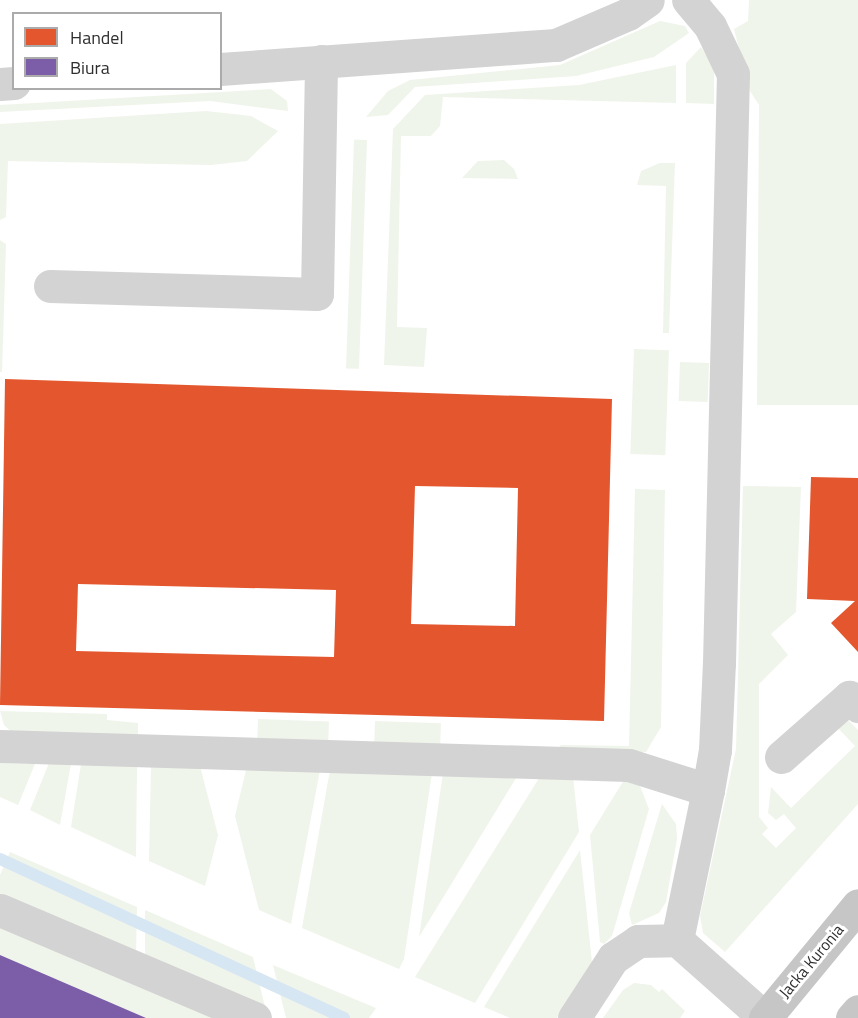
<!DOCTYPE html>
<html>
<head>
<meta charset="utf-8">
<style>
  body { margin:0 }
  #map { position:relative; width:858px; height:1018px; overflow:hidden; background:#fff; font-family:"Titillium Web",sans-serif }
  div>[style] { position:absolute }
  .green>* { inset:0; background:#f0f5eb; transform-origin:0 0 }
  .shops>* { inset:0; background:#e4572e }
  .offices>* { inset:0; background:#7b5ea7 }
  .stream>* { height:12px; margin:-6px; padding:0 6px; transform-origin:6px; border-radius:6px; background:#d6e6f3 }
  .minor>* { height:33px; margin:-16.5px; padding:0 16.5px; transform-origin:16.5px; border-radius:16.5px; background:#d3d3d3 }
  .major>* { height:33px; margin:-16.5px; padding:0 16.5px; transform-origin:16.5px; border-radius:16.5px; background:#c6c6c6 }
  span { translate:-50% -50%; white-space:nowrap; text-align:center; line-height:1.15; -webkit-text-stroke:6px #fff; paint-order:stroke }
  .street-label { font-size:16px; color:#2e2e2e }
  .legend { position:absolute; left:12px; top:12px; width:210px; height:78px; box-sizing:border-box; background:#fff; border:2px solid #ababab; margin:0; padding:8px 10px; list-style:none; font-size:18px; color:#2e2e2e }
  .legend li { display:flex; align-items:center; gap:12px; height:30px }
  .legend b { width:30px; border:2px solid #ababab }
</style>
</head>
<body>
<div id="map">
  <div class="green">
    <div style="clip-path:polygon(749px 0,858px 0,858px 405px,757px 405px,759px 105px,750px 91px,734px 29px,748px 21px)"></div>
    <div style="clip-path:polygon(660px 21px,685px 26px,689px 33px,654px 57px,576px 76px,415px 87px,388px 115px,366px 117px,388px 91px,410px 80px,560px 65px)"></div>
    <div style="clip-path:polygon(701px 47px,714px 68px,714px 104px,686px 103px,686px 63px)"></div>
    <div style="clip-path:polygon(676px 65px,676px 103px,443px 97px,440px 126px,431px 136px,401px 136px,397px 327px,427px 328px,424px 367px,384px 365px,393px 129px,425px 95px,579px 85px)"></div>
    <div style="clip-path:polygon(271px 89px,287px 101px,288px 111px,210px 101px,0 112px,0 105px)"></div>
    <div style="clip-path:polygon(206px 111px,251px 116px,278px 131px,247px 161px,211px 165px,8px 161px,6px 217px,0 220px,0 124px)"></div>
    <div style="left:367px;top:140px;width:229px;height:13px;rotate:92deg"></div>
    <div style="clip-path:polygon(504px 160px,514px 169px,518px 179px,462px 178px,478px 161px)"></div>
    <div style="clip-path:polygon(660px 163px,675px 163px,669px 333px,663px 333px,666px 186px,637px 185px,641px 171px)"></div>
    <div style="clip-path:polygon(0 240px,6px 244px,2px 372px,0 372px)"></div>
    <div style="left:634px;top:349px;width:35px;height:105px;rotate:2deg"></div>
    <div style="left:680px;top:362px;width:29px;height:39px;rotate:2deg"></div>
    <div style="clip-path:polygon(743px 486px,801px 487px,796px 612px,771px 634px,788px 655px,759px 684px,759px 817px,768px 828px,762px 834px,776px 848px,796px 828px,784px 814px,776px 820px,768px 813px,771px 787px,791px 808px,855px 746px,835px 725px,846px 718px,858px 730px,858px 804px,725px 952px,703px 933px,700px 916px,736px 749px)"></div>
    <div style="clip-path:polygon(635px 489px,665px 490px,661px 727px,646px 752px,556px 750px,561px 745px,629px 746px)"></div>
    <div style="clip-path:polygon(0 711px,107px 714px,107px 720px,138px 723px,138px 741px,16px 736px,4px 725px)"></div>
    <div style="left:258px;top:719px;width:71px;height:23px;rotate:2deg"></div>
    <div style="left:375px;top:721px;width:66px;height:24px;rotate:2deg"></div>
    <div style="clip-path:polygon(0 763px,35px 764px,18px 805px,0 797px)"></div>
    <div style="clip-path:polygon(49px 763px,71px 764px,60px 825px,30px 810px)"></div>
    <div style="clip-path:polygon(81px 764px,137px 765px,136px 857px,71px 827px)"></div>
    <div style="clip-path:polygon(151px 766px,200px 766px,218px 835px,205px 886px,149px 861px)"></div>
    <div style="clip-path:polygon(246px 770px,320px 770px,291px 924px,259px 910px,235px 816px)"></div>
    <div style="clip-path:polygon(330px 770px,432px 773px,404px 959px,399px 969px,302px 928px)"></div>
    <div style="clip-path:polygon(443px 773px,518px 775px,419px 937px)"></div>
    <div style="clip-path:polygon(541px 775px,573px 776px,579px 832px,475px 1003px,415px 977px)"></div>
    <div style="clip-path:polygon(624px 780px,640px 786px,649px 809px,612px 936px,604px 944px,600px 942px,590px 835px)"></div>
    <div style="clip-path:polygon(662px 804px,676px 824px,677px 839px,666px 902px,659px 913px,632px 925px,629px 913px)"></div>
    <div style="clip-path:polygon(580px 850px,592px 962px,557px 1018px,510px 1018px,484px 1007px)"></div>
    <div style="clip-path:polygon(10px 852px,137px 907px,136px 954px,0 895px,0 875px)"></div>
    <div style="clip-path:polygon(145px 910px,253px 957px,266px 1011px,145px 957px)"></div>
    <div style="clip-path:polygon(0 923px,220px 1018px,146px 1018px,0 955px)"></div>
    <div style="clip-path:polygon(273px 965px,376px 1008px,369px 1018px,286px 1018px)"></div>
    <div style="clip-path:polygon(634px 983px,651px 985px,659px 992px,662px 989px,685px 1011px,680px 1018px,603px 1018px,623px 990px)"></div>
  </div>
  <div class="shops">
    <div style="clip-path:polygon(evenodd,5px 379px,612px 399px,604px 721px,0 705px,5px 379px,415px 486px,518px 488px,515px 626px,411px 624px,415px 486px,5px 379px,78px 584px,336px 590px,334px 657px,76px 651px,78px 584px)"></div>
    <div style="clip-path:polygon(811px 477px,858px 478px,858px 652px,831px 623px,855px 601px,807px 599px)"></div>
  </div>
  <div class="offices">
    <div style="clip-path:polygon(0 955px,146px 1018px,0 1018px)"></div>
  </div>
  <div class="stream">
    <div style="left:0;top:859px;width:379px;rotate:24.8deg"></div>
  </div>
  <div class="minor">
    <div style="left:220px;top:69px;width:337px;rotate:-4.1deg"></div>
    <div style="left:556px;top:45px;width:78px;rotate:-23.3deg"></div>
    <div style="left:628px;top:14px;width:24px;rotate:-35deg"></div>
    <div style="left:0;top:84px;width:14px;rotate:-4deg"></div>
    <div style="left:50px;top:286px;width:267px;rotate:1.7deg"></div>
    <div style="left:317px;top:294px;width:233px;rotate:-89deg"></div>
    <div style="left:0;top:746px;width:629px;rotate:1.73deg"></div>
    <div style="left:629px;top:765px;width:83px;rotate:17.6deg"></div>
    <div style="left:708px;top:790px;width:41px;rotate:-80.1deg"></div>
    <div style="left:715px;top:750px;width:87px;rotate:-87.4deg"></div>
    <div style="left:719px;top:663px;width:589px;rotate:-88.64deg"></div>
    <div style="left:733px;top:74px;width:53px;rotate:-115.6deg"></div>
    <div style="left:710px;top:26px;width:34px;rotate:-130deg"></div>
    <div style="left:781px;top:757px;width:91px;rotate:-41.4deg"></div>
    <div style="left:849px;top:697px;width:13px;rotate:45deg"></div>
    <div style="left:708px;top:790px;width:153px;rotate:101.7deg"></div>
    <div style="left:677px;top:940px;width:118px;rotate:41.6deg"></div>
    <div style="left:0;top:910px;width:277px;rotate:23deg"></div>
    <div style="left:574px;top:1018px;width:72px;rotate:-57deg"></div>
    <div style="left:613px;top:958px;width:30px;rotate:-34deg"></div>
    <div style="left:638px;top:941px;width:39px;rotate:-1deg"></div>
  </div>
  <div class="major">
    <div style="left:765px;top:1018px;width:146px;rotate:-50.5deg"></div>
    <div style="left:852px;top:1018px;width:9px;rotate:-49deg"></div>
  </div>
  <div class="street-label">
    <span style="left:811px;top:961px;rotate:-50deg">Jacka Kuronia</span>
  </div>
  <ul class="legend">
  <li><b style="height:16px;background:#e4572e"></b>Handel</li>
  <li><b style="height:16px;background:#7b5ea7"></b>Biura</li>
  </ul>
</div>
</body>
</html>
